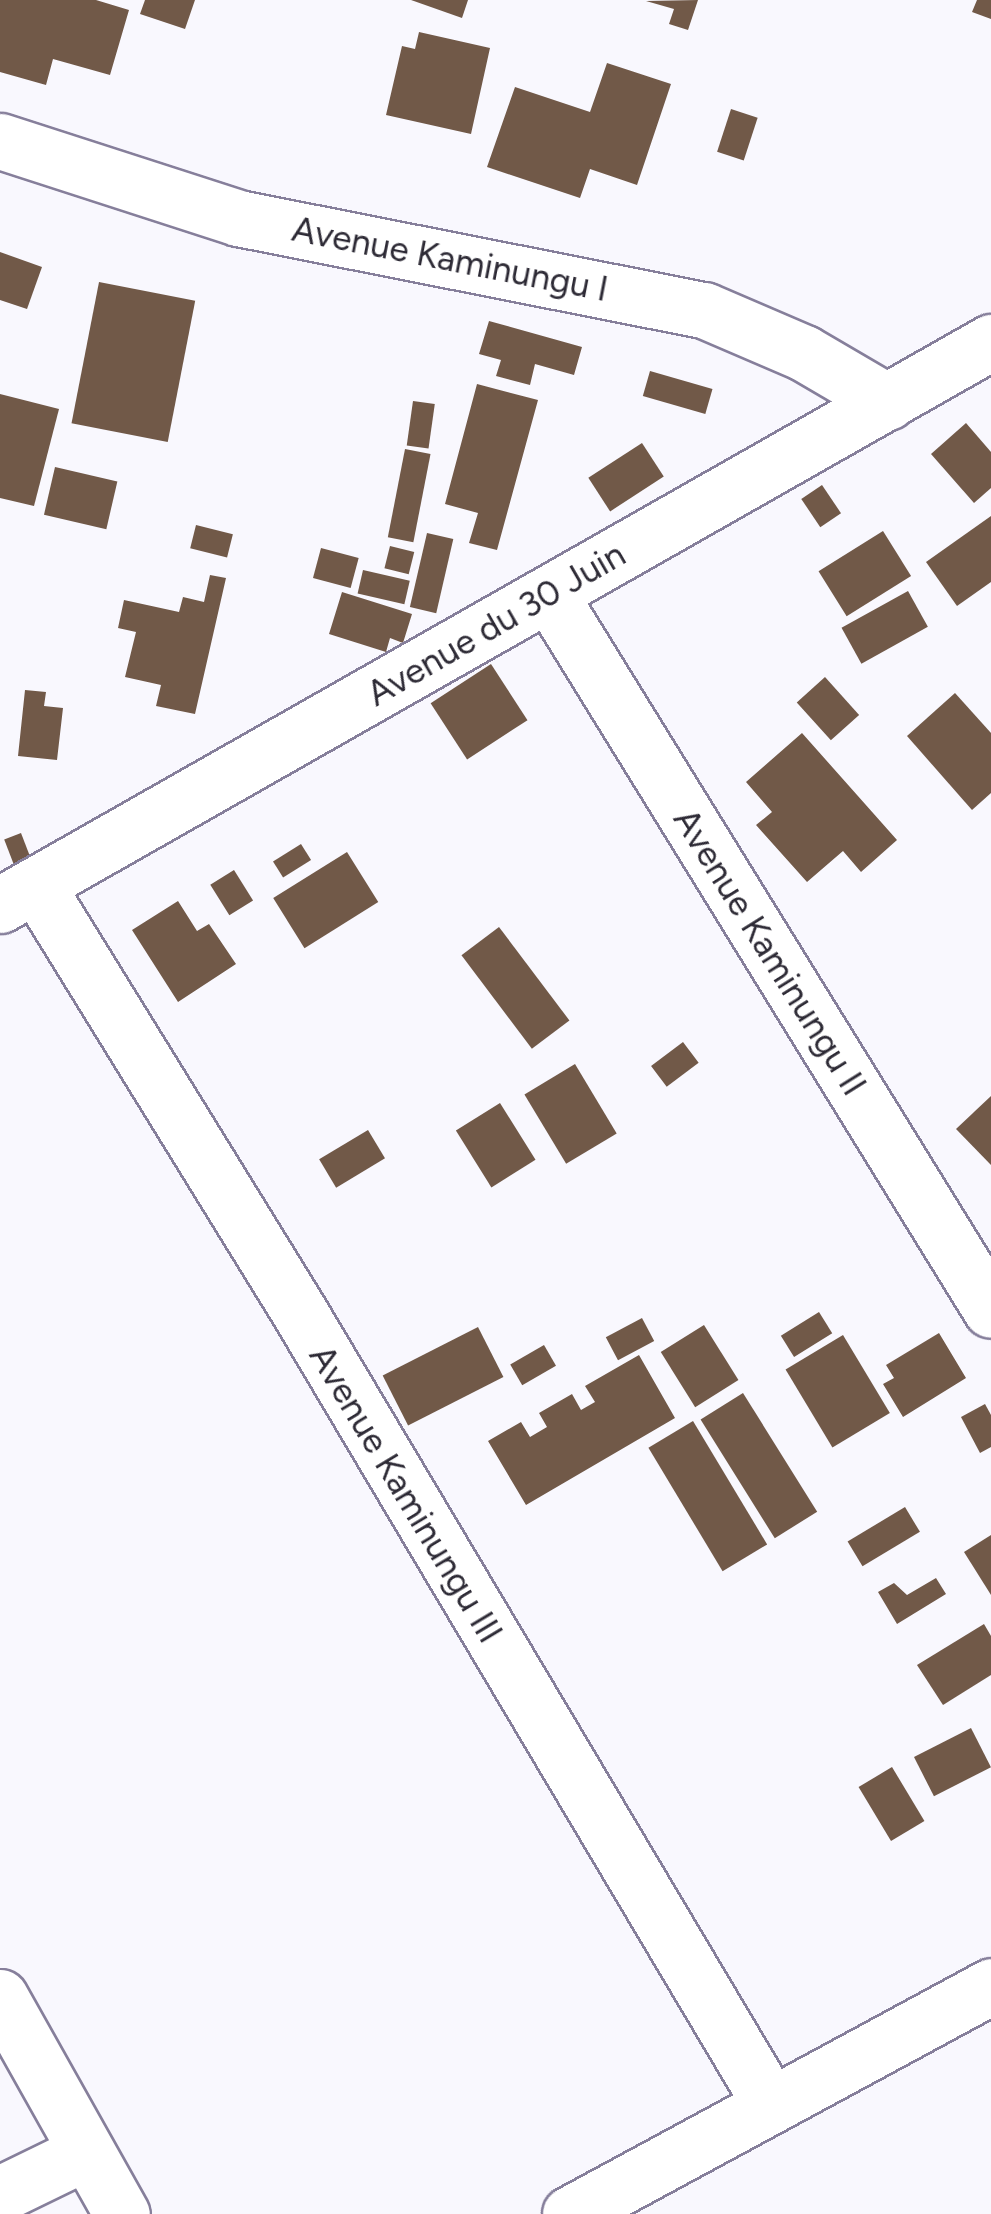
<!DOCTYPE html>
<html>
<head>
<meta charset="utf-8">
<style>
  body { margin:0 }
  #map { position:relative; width:991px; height:2214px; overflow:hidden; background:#f9f8fe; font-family:Figtree,sans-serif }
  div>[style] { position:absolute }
  .building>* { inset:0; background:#715948; transform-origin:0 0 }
  .roads { filter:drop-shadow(2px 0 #867f9b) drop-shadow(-2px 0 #867f9b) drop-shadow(0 2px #867f9b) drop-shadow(0 -2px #867f9b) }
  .minor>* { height:55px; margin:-27.5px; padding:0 27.5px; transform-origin:27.5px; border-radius:27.5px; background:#fff }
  span { translate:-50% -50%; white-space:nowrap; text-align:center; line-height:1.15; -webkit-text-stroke:10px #fff; paint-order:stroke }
  .street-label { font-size:35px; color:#2d2a35 }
</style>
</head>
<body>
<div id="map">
  <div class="building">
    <div style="clip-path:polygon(0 0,96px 0,129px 10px,110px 75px,53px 59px,46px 85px,0 72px)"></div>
    <div style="clip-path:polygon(145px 0,195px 0,185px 29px,140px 14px)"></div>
    <div style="clip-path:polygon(411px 0,468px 0,462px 18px)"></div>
    <div style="clip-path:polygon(698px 0,688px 30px,669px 24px,674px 9px,646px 1px)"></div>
    <div style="clip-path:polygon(977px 0,991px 0,991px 19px,972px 12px)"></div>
    <div style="clip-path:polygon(419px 32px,490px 48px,471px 134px,386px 115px,402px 46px,415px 49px)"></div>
    <div style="clip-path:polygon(607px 63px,671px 84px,637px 185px,590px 169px,580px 198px,487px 167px,515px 87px,590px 112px)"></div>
    <div style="left:731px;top:109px;width:28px;height:45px;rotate:18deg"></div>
    <div style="clip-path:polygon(0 252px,42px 267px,27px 309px,0 300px)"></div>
    <div style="left:99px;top:282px;width:98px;height:144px;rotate:11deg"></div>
    <div style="clip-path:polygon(489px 321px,582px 347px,574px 375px,535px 364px,530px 385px,496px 376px,501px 360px,479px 354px)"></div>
    <div style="left:650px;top:371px;width:65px;height:26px;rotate:16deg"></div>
    <div style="clip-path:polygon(477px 384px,538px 400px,497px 550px,469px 543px,478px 513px,445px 504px)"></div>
    <div style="clip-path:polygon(0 394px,59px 409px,34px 506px,0 498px)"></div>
    <div style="left:413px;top:401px;width:22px;height:45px;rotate:8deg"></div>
    <div style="clip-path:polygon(966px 423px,991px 452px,991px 488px,974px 503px,931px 454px)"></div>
    <div style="left:642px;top:443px;width:40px;height:64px;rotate:57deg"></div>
    <div style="left:405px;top:449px;width:26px;height:90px;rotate:11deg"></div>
    <div style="left:55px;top:467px;width:64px;height:49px;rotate:13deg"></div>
    <div style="left:822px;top:485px;width:34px;height:25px;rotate:56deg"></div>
    <div style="clip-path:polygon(991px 516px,991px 582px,957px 606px,926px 562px)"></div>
    <div style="left:196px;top:525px;width:38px;height:24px;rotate:14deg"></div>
    <div style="left:883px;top:531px;width:53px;height:76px;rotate:58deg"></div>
    <div style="left:427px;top:533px;width:27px;height:76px;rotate:13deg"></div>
    <div style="left:390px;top:546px;width:25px;height:23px;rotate:14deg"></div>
    <div style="left:321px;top:548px;width:39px;height:31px;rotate:15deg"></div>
    <div style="left:363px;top:570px;width:48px;height:24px;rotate:13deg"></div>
    <div style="clip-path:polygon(210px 575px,226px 578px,195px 714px,156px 706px,161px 685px,125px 677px,136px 632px,118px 628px,124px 600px,179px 612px,183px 597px,204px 602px)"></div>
    <div style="left:908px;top:591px;width:41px;height:76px;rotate:61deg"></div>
    <div style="clip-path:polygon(342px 592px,412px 614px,403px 643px,390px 638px,386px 652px,329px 634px)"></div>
    <div style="left:491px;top:664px;width:67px;height:72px;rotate:57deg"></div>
    <div style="left:825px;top:677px;width:51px;height:38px;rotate:48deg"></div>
    <div style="clip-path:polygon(25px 690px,46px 692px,44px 706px,63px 708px,57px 760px,18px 756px)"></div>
    <div style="clip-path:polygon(955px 693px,991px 733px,991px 793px,972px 810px,907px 736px)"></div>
    <div style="clip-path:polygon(802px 733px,897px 840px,861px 872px,843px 851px,807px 882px,756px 825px,772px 812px,746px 782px)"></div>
    <div style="left:21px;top:833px;width:26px;height:18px;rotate:69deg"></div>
    <div style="left:301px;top:844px;width:19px;height:33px;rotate:58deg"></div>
    <div style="left:347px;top:852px;width:59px;height:87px;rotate:58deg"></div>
    <div style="left:234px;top:870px;width:36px;height:28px;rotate:58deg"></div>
    <div style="clip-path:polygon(178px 901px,197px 931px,209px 924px,236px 964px,178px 1002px,132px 930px)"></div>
    <div style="left:499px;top:927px;width:117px;height:47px;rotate:53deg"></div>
    <div style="left:683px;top:1042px;width:26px;height:40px;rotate:53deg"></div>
    <div style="left:575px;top:1064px;width:81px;height:59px;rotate:59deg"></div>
    <div style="clip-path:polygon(991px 1096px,991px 1165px,956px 1129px)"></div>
    <div style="left:500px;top:1103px;width:67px;height:52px;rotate:58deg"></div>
    <div style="left:368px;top:1130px;width:33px;height:57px;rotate:59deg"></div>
    <div style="left:819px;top:1312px;width:25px;height:45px;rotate:58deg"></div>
    <div style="left:642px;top:1318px;width:26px;height:41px;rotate:62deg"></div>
    <div style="left:704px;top:1325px;width:65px;height:51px;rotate:58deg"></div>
    <div style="left:478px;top:1327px;width:56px;height:107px;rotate:63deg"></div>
    <div style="clip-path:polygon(939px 1333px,966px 1378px,903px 1417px,883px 1384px,894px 1378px,886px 1365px)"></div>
    <div style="left:843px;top:1335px;width:91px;height:67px;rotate:59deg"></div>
    <div style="left:544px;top:1345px;width:24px;height:39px;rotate:60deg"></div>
    <div style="clip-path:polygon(639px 1355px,675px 1418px,526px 1505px,488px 1441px,521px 1422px,530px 1437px,547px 1427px,539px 1413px,572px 1394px,581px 1410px,595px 1402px,585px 1386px)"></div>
    <div style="left:743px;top:1393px;width:140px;height:50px;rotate:58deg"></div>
    <div style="clip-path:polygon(985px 1404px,991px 1415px,991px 1447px,980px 1453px,961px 1417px)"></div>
    <div style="left:693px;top:1421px;width:144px;height:52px;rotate:59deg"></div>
    <div style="left:905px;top:1507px;width:29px;height:67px;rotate:59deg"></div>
    <div style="clip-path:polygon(991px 1535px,991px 1595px,964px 1552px)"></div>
    <div style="clip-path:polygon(936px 1578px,946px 1594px,897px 1624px,878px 1592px,894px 1583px,907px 1595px)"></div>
    <div style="clip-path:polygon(984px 1624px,991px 1636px,991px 1675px,943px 1705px,917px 1665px)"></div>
    <div style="left:971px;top:1728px;width:44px;height:64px;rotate:63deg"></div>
    <div style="left:892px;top:1767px;width:63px;height:39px;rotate:59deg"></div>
  </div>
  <div class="roads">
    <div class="minor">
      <div style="left:0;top:141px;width:250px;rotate:17.9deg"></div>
      <div style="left:238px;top:218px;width:475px;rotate:11.2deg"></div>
      <div style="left:704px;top:310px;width:109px;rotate:23.3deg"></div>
      <div style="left:804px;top:353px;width:97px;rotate:30.3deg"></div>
      <div style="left:549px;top:594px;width:841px;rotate:58.31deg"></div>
      <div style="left:36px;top:885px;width:503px;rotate:58.33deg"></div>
      <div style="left:300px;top:1313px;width:921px;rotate:59.26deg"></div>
      <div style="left:0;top:905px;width:1140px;rotate:-29.6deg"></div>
      <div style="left:0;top:1997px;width:249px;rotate:60.7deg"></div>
      <div style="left:0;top:2194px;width:96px;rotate:-26deg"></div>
      <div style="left:570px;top:2214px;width:479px;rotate:-28.4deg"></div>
    </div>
  </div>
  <div class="street-label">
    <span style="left:450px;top:259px;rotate:11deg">Avenue Kaminungu I</span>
    <span style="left:496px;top:624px;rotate:-30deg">Avenue du 30 Juin</span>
    <span style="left:770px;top:952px;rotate:58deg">Avenue Kaminungu II</span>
    <span style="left:406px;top:1494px;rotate:59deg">Avenue Kaminungu III</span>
  </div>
</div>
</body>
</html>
